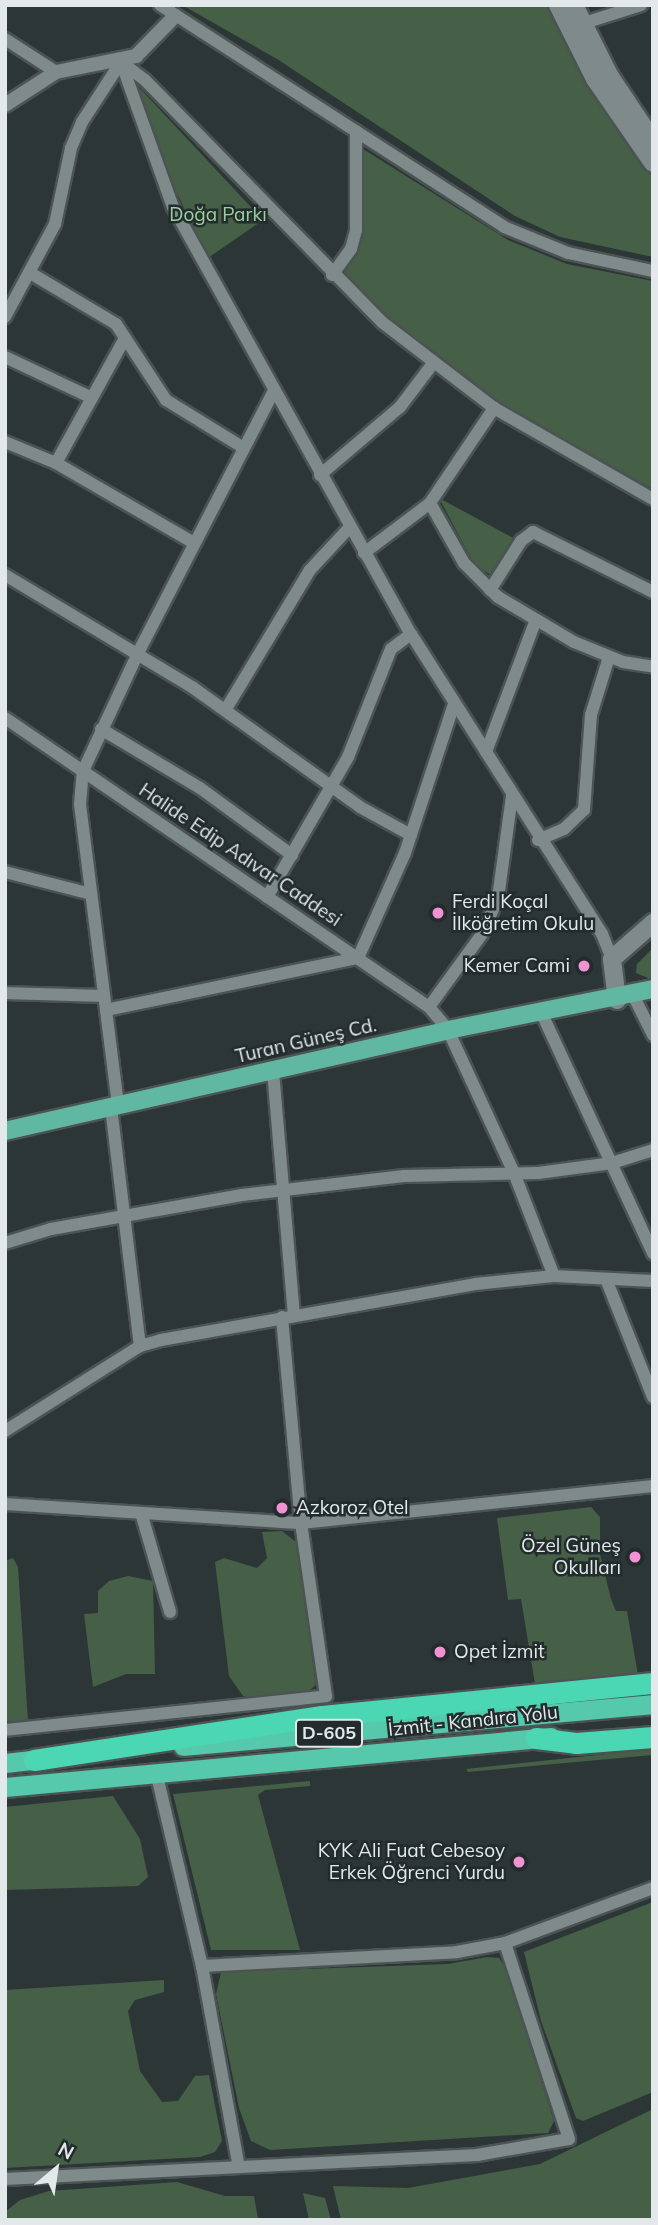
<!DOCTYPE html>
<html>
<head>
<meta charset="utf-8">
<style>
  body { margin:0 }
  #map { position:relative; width:658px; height:2225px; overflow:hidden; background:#2c3637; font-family:Mulish,sans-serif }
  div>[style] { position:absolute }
  .green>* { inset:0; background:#465f47 }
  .roads { filter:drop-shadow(2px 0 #4b5353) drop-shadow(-2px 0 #4b5353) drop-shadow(0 2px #4b5353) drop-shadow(0 -2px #4b5353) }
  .minor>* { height:12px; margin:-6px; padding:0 6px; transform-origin:6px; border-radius:6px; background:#7f8a8a }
  .tertiary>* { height:14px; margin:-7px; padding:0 7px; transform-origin:7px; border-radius:7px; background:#7f8a8a }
  .secondary>* { height:18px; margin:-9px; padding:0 9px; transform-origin:9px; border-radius:9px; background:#7f8a8a }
  .primary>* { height:18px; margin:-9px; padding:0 9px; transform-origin:9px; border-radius:9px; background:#60b8a3 }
  .trunk>* { height:19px; margin:-9.5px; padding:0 9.5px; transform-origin:9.5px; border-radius:9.5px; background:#56c8ac }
  .motorway>* { height:21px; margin:-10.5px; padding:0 10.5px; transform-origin:10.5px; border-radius:10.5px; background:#4bd7b4 }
  .dots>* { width:19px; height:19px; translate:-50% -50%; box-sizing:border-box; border:4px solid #232c2d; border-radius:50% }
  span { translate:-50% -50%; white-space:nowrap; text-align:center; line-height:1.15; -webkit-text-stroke:5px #232c2d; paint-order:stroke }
  .shield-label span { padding:2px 5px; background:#232c2d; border:2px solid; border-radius:5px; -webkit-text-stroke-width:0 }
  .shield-label { font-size:18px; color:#e3e9ea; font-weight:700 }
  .park-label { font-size:19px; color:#9ad19c }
  .street-label { font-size:19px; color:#e3e9ea }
  .poi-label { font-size:19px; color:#e3e9ea }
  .left { translate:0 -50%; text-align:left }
  .right { translate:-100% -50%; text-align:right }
  .frame { position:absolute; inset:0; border:7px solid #e3e9ea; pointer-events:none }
  .north { position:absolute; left:21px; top:2134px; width:70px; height:70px; -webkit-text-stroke:5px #232c2d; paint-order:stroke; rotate:29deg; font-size:19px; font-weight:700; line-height:28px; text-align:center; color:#e3e9ea }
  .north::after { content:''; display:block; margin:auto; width:24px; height:32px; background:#e3e9ea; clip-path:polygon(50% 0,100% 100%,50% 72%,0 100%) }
</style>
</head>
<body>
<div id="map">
  <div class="green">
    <div style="clip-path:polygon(182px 5px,550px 5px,557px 27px,611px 120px,653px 175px,653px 257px,560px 237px,515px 216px,277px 59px)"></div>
    <div style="clip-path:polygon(135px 83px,263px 220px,208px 258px,153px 143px)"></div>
    <div style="clip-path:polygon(363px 149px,508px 240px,567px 264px,653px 281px,653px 489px,510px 410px,393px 324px,344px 274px,356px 253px,364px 217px)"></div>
    <div style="clip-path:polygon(439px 498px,517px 540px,491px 575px,474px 564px)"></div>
    <div style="clip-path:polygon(653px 948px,653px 980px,636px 973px,637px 964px)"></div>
    <div style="clip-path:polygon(591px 1507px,600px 1517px,600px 1554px,611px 1599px,616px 1611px,627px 1611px,638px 1675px,535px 1684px,521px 1599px,508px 1600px,497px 1518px)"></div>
    <div style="clip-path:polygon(282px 1531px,296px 1542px,316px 1685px,305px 1694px,251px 1698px,243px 1696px,229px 1676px,215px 1562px,224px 1558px,257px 1568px,267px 1558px,262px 1532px)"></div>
    <div style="clip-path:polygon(13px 1558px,18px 1567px,28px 1721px,5px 1721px,5px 1561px)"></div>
    <div style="clip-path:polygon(128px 1576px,153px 1581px,155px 1674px,126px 1674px,93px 1687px,84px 1614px,98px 1613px,98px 1591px,109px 1581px)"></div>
    <div style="clip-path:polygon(653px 1749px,653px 1755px,468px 1772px,466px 1769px)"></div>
    <div style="clip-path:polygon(310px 1781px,310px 1786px,265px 1790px,258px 1795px,300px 1950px,211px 1950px,173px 1794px)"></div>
    <div style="clip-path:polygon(113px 1796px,140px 1839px,148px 1877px,138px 1886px,5px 1890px,5px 1807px)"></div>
    <div style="clip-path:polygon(653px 1902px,653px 2092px,583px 2121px,576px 2118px,541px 2021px,524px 1952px)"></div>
    <div style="clip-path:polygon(487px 1957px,499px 1958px,505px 1967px,554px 2121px,548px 2133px,270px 2150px,251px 2141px,239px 2108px,216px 1994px,221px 1972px,448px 1964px)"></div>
    <div style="clip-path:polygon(164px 1980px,164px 1992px,135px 2000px,128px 2011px,140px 2071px,162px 2102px,178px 2101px,195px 2076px,209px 2075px,222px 2141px,215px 2152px,200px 2157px,5px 2168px,5px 1990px)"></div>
    <div style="clip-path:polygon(653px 2109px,653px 2220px,341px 2220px,333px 2186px,408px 2188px,540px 2164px)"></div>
    <div style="clip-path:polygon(177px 2182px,225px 2196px,254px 2196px,258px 2219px,279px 2220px,5px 2220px,5px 2212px,20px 2200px,49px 2191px)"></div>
    <div style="clip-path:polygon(303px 2193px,325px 2198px,331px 2220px,309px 2220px)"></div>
  </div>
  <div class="roads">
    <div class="minor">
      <div style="left:160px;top:5px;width:409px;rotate:32.8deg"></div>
      <div style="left:504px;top:227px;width:69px;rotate:22.1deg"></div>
      <div style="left:568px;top:253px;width:87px;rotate:12deg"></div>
      <div style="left:581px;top:24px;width:63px;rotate:-17.6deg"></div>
      <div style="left:5px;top:39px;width:61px;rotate:32.9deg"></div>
      <div style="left:121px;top:62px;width:154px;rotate:70.3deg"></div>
      <div style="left:173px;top:207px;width:489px;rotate:60.9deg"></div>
      <div style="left:411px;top:634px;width:356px;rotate:57.5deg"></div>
      <div style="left:602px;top:934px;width:27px;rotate:68deg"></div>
      <div style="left:121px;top:62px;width:30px;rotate:37deg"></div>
      <div style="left:145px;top:80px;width:340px;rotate:45.6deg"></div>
      <div style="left:383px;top:323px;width:140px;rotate:37.4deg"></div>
      <div style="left:494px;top:408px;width:183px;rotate:29.8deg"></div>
      <div style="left:32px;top:274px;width:98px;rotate:30.8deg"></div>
      <div style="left:116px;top:324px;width:91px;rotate:56.7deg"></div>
      <div style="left:166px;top:400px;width:89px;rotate:31.7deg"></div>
      <div style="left:332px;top:275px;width:32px;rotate:-54deg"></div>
      <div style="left:351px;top:249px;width:20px;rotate:-75deg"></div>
      <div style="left:356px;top:230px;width:99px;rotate:-90deg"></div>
      <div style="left:5px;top:317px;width:106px;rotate:-61.7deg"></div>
      <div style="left:55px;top:224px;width:78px;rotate:-78.1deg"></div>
      <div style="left:71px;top:148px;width:28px;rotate:-67deg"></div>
      <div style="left:82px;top:122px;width:72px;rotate:-57deg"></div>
      <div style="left:5px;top:357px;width:96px;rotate:25.2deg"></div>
      <div style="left:5px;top:442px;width:55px;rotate:22.4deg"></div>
      <div style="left:56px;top:463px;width:160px;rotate:30.1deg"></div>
      <div style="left:56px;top:463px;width:143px;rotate:-61.1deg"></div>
      <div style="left:320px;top:475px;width:105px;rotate:-40.4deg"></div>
      <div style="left:400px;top:407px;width:56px;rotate:-52.9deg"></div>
      <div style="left:430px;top:503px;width:69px;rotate:60.5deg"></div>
      <div style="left:464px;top:563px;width:48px;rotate:45deg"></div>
      <div style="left:498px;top:597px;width:88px;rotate:30.6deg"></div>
      <div style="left:574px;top:642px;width:53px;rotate:22.2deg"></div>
      <div style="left:623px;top:662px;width:30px;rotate:9deg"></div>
      <div style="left:364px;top:553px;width:83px;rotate:-37.1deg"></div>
      <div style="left:430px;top:503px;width:115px;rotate:-56deg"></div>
      <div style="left:5px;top:575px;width:218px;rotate:30.9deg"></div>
      <div style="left:192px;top:687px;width:206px;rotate:35.5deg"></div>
      <div style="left:360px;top:807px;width:58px;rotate:28.8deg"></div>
      <div style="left:490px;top:590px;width:58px;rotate:-57.7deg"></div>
      <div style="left:521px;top:541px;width:15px;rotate:-37deg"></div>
      <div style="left:533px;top:532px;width:134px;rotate:26.6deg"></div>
      <div style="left:226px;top:709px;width:162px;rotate:-58.9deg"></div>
      <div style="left:310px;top:570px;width:57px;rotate:-47.1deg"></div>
      <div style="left:5px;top:718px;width:513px;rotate:34.28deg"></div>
      <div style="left:429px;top:1007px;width:30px;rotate:50deg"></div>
      <div style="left:448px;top:1030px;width:157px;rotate:65.2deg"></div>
      <div style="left:514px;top:1173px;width:110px;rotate:68.8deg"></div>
      <div style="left:101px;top:729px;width:115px;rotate:30.8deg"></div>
      <div style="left:200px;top:788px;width:114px;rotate:36.1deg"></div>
      <div style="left:486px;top:752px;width:139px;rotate:-69.3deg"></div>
      <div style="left:538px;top:840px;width:28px;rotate:-23deg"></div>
      <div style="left:564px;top:829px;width:28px;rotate:-44deg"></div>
      <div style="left:584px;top:810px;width:95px;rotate:-85.8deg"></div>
      <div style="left:591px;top:715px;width:61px;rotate:-72.8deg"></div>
      <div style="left:5px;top:872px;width:89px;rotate:14.3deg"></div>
      <div style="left:267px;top:897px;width:162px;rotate:-59.9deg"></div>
      <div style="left:348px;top:757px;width:116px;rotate:-68.3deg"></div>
      <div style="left:391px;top:649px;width:25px;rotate:-37deg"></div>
      <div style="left:5px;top:993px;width:99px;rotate:1.7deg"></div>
      <div style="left:633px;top:995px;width:45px;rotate:63.4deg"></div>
      <div style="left:429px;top:1007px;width:90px;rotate:-54deg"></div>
      <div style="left:482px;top:934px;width:39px;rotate:-66deg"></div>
      <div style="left:498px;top:898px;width:103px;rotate:-82.2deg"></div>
      <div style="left:106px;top:1010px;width:257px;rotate:-11.7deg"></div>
      <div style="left:358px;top:958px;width:115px;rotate:-65.9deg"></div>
      <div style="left:405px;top:853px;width:157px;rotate:-71.8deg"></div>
      <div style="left:542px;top:1014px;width:264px;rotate:65.1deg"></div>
      <div style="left:273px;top:1071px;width:245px;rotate:85.1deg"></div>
      <div style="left:118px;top:1105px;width:303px;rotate:-97.2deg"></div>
      <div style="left:80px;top:804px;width:33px;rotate:-85deg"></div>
      <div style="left:83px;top:771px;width:130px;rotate:-65deg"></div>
      <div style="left:138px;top:653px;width:295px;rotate:-62.6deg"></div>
      <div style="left:111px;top:1107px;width:241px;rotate:83.1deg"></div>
      <div style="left:5px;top:1243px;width:48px;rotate:-16.9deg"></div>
      <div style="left:51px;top:1229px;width:194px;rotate:-10.1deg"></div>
      <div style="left:242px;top:1195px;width:163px;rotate:-6.7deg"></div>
      <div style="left:404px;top:1176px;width:134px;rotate:-1.3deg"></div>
      <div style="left:538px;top:1173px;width:75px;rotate:-7.7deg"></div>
      <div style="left:612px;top:1163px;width:43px;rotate:-17.6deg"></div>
      <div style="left:606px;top:1279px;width:127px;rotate:68.3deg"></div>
      <div style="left:5px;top:1431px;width:160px;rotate:-32.2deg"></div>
      <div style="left:140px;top:1346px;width:22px;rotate:-16deg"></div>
      <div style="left:161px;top:1340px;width:319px;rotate:-10.1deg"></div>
      <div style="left:475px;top:1284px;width:79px;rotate:-5.8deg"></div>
      <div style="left:554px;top:1276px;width:99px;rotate:2.9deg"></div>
      <div style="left:5px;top:1504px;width:297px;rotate:3.7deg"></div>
      <div style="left:301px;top:1523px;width:354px;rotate:-6deg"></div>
      <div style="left:142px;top:1516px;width:100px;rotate:73.7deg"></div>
      <div style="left:5px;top:1730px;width:323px;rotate:-6deg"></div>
      <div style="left:326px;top:1696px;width:175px;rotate:-98.2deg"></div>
      <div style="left:301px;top:1523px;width:207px;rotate:-95.3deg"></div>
      <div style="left:157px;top:1776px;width:195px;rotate:76.7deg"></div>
      <div style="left:202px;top:1966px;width:204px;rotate:79.6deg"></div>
      <div style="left:202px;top:1966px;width:255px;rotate:-3.1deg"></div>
      <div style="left:457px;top:1952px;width:49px;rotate:-10.6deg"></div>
      <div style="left:505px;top:1943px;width:158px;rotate:-20.4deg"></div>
      <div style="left:5px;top:2179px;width:473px;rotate:-2.9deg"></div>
      <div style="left:477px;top:2155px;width:93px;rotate:-9.9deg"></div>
      <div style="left:569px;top:2139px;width:206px;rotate:-108.1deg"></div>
    </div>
    <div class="tertiary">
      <div style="left:5px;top:105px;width:61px;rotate:-32.9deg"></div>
      <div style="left:56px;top:72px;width:82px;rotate:-11.3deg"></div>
      <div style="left:136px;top:56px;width:56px;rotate:-45.7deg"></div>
    </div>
    <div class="secondary">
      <div style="left:558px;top:5px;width:83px;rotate:63.4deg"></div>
      <div style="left:595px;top:79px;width:102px;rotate:55.4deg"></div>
      <div style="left:574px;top:5px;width:78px;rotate:63.4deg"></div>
      <div style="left:609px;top:75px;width:79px;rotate:56.3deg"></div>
      <div style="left:617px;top:1000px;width:41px;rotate:-97deg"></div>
      <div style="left:612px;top:959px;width:55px;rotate:-41.3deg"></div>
    </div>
    <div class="primary">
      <div style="left:5px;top:1131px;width:454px;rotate:-12.8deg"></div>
      <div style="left:448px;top:1030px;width:209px;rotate:-11.3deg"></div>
    </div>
    <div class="trunk">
      <div style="left:183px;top:1746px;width:472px;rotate:-5.1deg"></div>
      <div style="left:5px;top:1763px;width:44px;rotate:-6.5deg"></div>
      <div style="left:5px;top:1787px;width:548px;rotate:-5.23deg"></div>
    </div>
    <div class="motorway">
      <div style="left:536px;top:1738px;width:40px;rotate:7.1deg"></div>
      <div style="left:576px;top:1743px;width:77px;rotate:-4.5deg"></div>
      <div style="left:34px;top:1760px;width:291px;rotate:-8.7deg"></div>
      <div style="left:322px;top:1716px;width:333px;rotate:-5.7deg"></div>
    </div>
  </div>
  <div class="dots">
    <div style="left:438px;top:913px;background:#f391d5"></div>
    <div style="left:584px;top:966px;background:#f391d5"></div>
    <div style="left:282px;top:1508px;background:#f391d5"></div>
    <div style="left:635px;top:1557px;background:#f391d5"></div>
    <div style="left:440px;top:1652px;background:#f391d5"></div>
    <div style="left:519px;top:1862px;background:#f391d5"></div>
  </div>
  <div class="shield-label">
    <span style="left:329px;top:1733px">D-605</span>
  </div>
  <div class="park-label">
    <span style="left:218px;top:215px">Doğa Parkı</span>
  </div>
  <div class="street-label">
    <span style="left:240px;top:855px;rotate:34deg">Halide Edip Adıvar Caddesi</span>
    <span style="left:306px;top:1041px;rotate:-13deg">Turan Güneş Cd.</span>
    <span style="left:473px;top:1721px;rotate:-6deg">İzmit - Kandıra Yolu</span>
  </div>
  <div class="poi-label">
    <span class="left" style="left:452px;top:913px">Ferdi Koçal<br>İlköğretim Okulu</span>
    <span class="right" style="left:570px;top:966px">Kemer Cami</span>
    <span class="left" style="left:296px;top:1508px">Azkoroz Otel</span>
    <span class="right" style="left:621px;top:1557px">Özel Güneş<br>Okulları</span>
    <span class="left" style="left:454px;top:1652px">Opet İzmit</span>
    <span class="right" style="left:505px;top:1862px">KYK Ali Fuat Cebesoy<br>Erkek Öğrenci Yurdu</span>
  </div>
  <div class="frame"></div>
  <div class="north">N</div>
</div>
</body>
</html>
